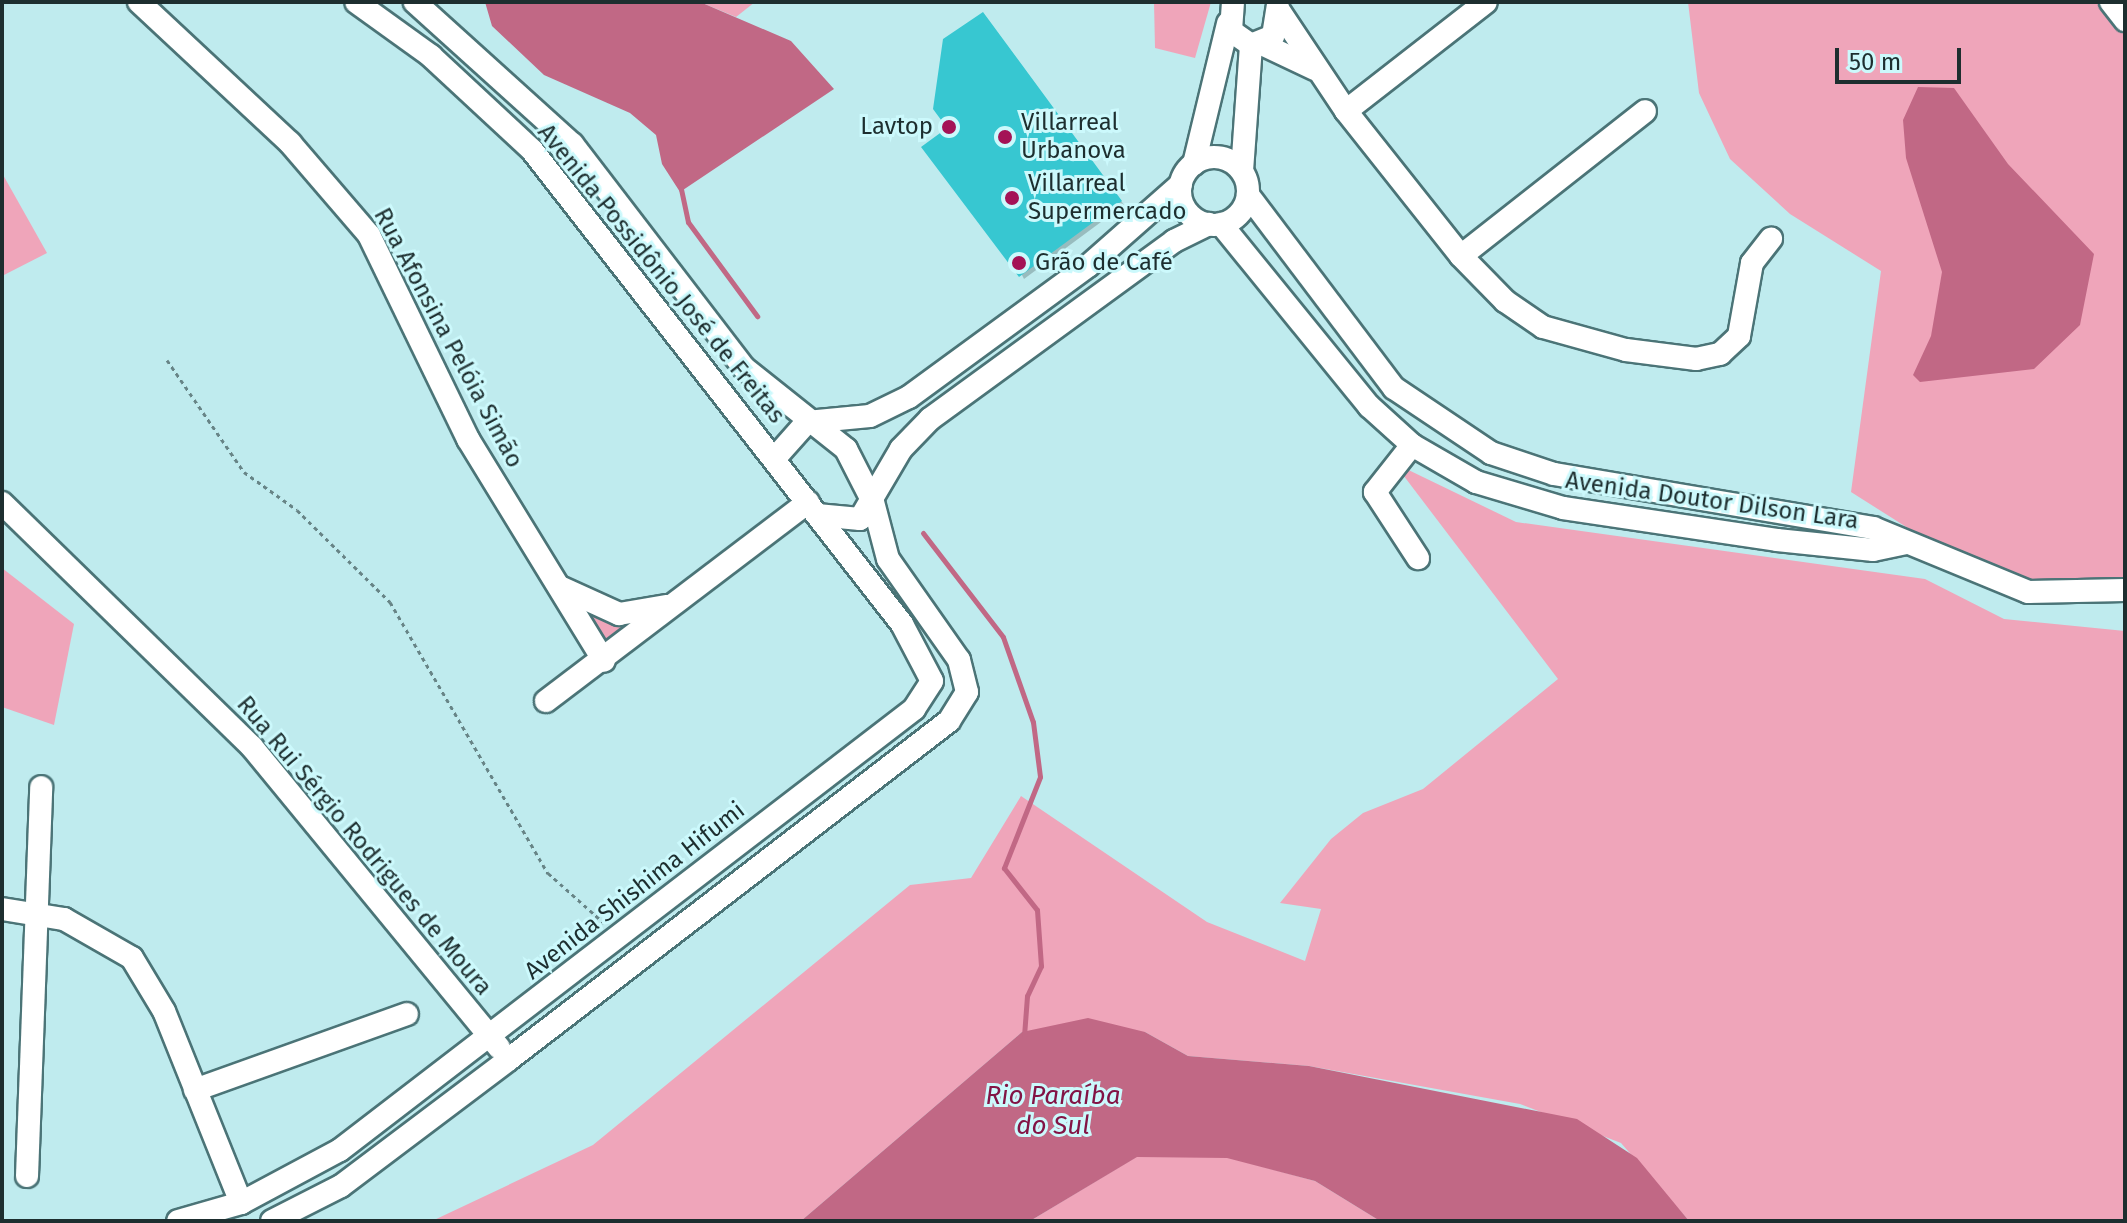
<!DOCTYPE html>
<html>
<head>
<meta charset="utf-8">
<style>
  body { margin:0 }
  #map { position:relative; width:2127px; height:1223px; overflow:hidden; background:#bfebee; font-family:"Fira Sans",sans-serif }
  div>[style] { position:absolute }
  .green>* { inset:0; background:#efa5ba }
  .water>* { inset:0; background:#c16885 }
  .shadow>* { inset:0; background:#0003 }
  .stream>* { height:5px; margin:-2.5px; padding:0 2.5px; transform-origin:2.5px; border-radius:2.5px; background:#c16885 }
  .building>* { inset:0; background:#37c7d1 }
  .path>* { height:3px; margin-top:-1.5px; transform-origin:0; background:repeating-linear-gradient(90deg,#678486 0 4px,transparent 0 8px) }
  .roads { filter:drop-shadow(2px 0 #4b7477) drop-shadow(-2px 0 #4b7477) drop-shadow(0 2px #4b7477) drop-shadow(0 -2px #4b7477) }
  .minor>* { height:22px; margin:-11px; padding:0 11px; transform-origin:11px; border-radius:11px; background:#fff }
  .minor>.ring { margin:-11px; padding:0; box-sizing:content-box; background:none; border:22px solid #fff; border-radius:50% }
  .dots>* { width:22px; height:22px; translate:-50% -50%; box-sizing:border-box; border:4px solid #ccf9fc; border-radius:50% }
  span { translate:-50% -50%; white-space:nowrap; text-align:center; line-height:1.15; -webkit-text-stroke:6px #ccf9fc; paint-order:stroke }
  .poi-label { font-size:24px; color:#1d2e2f }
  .left { translate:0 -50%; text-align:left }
  .right { translate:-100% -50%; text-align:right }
  .street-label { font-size:24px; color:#1d2e2f }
  .water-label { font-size:26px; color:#821445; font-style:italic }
  .frame { position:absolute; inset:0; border:4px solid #1d2e2f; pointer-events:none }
  .scale { position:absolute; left:1835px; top:48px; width:126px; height:36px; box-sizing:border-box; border:4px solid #1d2e2f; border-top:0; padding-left:10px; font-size:24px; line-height:28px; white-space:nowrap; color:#1d2e2f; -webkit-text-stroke:6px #ccf9fc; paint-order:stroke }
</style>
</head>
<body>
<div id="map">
  <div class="green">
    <div style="clip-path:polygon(700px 2px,755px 2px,736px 17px)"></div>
    <div style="clip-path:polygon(1154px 2px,1211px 2px,1195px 58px,1155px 48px)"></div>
    <div style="clip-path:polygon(1688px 2px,2125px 2px,2125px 589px,1998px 585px,1851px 492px,1881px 271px,1790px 214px,1730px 159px,1699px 93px)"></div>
    <div style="clip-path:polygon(2px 173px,47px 253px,2px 276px)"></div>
    <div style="clip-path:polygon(1394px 463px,1516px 522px,1925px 579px,2004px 619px,2125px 631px,2125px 1221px,1689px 1221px,1621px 1143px,1520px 1104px,1309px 1066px,1188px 1056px,1145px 1032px,1022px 1032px,801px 1221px,432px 1221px,593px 1145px,910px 885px,971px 878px,1021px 796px,1207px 922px,1305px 961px,1321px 909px,1280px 903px,1331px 839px,1363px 813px,1423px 789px,1558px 679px)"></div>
    <div style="clip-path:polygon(2px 568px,74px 624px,54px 725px,2px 707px)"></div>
    <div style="clip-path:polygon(582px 608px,638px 620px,604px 644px)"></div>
    <div style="clip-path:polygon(1136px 1157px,1227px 1157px,1315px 1181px,1380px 1221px,1030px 1221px)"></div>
  </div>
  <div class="water">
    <div style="clip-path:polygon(485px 2px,700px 2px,791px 41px,834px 89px,680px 192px,662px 164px,656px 135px,630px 113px,544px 75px,492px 26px)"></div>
    <div style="clip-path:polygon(1918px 87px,1954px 88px,2008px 164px,2094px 254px,2080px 325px,2034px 369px,1920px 382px,1913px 375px,1931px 336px,1942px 272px,1906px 158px,1903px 120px)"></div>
    <div style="clip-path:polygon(1088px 1018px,1145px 1032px,1188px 1056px,1309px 1066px,1577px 1119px,1637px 1158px,1689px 1221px,1380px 1221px,1315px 1181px,1227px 1158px,1137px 1157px,1030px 1221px,801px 1221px,1022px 1032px)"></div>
  </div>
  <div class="shadow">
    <div style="clip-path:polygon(986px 17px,1124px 205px,1024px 279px,950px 128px)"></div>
  </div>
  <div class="stream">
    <div style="left:681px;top:189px;width:34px;rotate:78deg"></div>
    <div style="left:688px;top:222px;width:117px;rotate:53.7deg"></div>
    <div style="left:923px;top:533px;width:131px;rotate:52.4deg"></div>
    <div style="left:1003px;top:637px;width:90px;rotate:70.6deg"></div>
    <div style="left:1033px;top:722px;width:55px;rotate:82.7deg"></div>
    <div style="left:1040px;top:777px;width:98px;rotate:111.6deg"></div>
    <div style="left:1004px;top:868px;width:53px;rotate:51.8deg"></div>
    <div style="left:1037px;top:910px;width:56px;rotate:85.9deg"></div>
    <div style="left:1041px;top:966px;width:33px;rotate:115deg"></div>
    <div style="left:1027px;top:996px;width:40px;rotate:94.3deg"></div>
  </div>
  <div class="building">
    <div style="clip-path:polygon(983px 12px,1122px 201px,1019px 277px,921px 147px,947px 128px,933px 109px,943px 39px)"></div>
  </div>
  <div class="path">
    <div style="left:167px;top:360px;width:136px;rotate:55.5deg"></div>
    <div style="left:244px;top:472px;width:65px;rotate:35.6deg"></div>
    <div style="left:297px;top:510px;width:131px;rotate:44.7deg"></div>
    <div style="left:390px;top:602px;width:314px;rotate:59.8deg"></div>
    <div style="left:548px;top:873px;width:75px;rotate:41.8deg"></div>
  </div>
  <div class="roads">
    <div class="minor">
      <div style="left:139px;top:2px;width:207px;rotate:43deg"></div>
      <div style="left:290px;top:143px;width:121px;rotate:49.3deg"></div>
      <div style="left:369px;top:235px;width:227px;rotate:64.1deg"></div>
      <div style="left:468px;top:439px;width:260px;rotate:58.5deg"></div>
      <div style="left:1233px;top:2px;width:29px;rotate:94deg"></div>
      <div style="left:1231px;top:31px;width:24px;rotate:35deg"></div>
      <div style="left:1251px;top:45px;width:24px;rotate:-22deg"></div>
      <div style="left:1273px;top:36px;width:30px;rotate:-81deg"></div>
      <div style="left:2111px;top:2px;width:23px;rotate:52deg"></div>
      <div style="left:1280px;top:12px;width:119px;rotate:56.3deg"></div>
      <div style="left:1346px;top:111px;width:185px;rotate:51.6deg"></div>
      <div style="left:1461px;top:256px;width:63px;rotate:45.6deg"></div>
      <div style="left:1505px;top:301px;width:46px;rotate:34.4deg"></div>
      <div style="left:1543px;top:327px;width:86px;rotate:15.5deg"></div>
      <div style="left:1626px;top:350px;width:71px;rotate:7.3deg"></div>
      <div style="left:1696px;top:359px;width:25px;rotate:-12deg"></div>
      <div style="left:1720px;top:354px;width:26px;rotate:-43deg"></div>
      <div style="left:1739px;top:336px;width:74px;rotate:-79.9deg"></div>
      <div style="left:1752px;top:263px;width:31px;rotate:-52deg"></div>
      <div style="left:1262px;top:44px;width:59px;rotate:25.3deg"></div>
      <div style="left:1346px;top:111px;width:177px;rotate:-37.9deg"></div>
      <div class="ring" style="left:1180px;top:157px;width:46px;height:46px"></div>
      <div style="left:1194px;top:164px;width:145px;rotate:-76.4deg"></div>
      <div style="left:1242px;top:171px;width:126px;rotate:-85.9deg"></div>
      <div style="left:1248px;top:195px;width:242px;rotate:52.9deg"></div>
      <div style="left:1394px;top:388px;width:117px;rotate:33.8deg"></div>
      <div style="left:1491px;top:453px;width:66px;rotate:18.4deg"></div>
      <div style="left:1554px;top:474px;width:324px;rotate:9.6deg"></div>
      <div style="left:1873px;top:528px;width:168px;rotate:22.4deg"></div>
      <div style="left:2028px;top:592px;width:97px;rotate:-1.2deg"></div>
      <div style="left:1221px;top:224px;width:235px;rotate:50.9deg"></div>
      <div style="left:1369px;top:406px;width:58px;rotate:42.2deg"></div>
      <div style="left:1412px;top:445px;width:74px;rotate:30deg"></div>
      <div style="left:1476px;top:482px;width:91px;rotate:16.6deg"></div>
      <div style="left:1563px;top:508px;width:216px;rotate:8.5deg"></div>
      <div style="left:1777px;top:540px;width:97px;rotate:5.9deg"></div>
      <div style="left:1873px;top:550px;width:34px;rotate:-12deg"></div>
      <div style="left:1461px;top:256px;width:234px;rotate:-38.2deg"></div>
      <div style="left:1412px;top:445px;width:60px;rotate:128.2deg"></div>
      <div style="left:1375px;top:492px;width:79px;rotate:56.9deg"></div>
      <div style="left:775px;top:458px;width:48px;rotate:-48.4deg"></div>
      <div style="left:807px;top:422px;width:63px;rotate:-5.4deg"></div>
      <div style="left:870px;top:416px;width:43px;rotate:-26deg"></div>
      <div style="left:909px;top:397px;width:222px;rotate:-36.2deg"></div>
      <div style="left:1088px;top:266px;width:124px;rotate:-41.4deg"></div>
      <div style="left:2px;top:503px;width:349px;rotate:44.3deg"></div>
      <div style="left:252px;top:747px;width:389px;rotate:50.6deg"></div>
      <div style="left:817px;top:515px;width:43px;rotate:5.3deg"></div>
      <div style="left:860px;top:519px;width:81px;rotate:-59.6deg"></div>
      <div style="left:901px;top:449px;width:42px;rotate:-46deg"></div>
      <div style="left:930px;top:419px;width:302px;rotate:-36.1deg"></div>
      <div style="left:1174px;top:241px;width:39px;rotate:-26deg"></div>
      <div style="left:562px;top:588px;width:63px;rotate:24.5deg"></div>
      <div style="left:619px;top:614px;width:49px;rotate:-9.5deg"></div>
      <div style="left:546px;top:701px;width:329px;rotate:-37.2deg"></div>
      <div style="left:2px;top:909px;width:63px;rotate:9.2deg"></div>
      <div style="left:64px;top:919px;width:78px;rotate:29.8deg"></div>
      <div style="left:132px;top:958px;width:62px;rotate:58.9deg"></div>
      <div style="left:164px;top:1011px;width:207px;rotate:68.1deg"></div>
      <div style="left:195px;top:1090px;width:225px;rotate:-19.7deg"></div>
      <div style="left:27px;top:1176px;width:389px;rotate:-87.9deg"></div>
      <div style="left:178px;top:1221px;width:66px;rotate:-15.9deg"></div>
      <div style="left:241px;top:1203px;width:112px;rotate:-28.2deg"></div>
      <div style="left:340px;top:1150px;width:724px;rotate:-37.53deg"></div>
      <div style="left:914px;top:709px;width:33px;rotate:-57deg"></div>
      <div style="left:932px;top:681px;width:64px;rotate:-117.8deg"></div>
      <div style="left:902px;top:624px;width:601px;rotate:-127.98deg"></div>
      <div style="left:532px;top:150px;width:138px;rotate:-137.1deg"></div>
      <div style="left:431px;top:56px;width:92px;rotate:-144.2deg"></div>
      <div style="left:272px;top:1221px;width:77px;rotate:-26.9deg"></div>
      <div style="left:341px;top:1186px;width:209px;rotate:-37deg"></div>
      <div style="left:508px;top:1060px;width:556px;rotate:-37.55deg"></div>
      <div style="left:949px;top:721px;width:34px;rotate:-58deg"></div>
      <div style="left:967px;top:692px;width:33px;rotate:-104deg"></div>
      <div style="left:959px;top:660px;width:123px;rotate:-125.1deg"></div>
      <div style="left:888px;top:559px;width:59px;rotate:-104.7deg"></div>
      <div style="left:873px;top:502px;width:59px;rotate:-117deg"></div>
      <div style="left:846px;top:449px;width:130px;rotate:-141.5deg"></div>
      <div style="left:744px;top:368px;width:282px;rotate:-127.5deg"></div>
      <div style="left:572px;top:144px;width:212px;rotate:-137.9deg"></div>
    </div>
  </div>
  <div class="dots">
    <div style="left:949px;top:127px;background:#a41356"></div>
    <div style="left:1005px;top:137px;background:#a41356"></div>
    <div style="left:1012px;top:198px;background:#a41356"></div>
    <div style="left:1019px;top:263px;background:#a41356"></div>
  </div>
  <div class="poi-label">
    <span class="left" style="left:1021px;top:137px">Villarreal<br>Urbanova</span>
    <span class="right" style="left:933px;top:127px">Lavtop</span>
    <span class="left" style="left:1028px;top:198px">Villarreal<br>Supermercado</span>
    <span class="left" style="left:1035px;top:263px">Grão de Café</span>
  </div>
  <div class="street-label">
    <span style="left:661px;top:274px;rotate:51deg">Avenida Possidônio José de Freitas</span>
    <span style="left:448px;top:338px;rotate:62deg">Rua Afonsina Pelóia Simão</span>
    <span style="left:1712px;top:501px;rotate:8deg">Avenida Doutor Dilson Lara</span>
    <span style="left:364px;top:846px;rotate:50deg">Rua Rui Sérgio Rodrigues de Moura</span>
    <span style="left:635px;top:891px;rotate:-38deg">Avenida Shishima Hifumi</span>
  </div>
  <div class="water-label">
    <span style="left:1053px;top:1111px">Rio Paraíba<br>do Sul</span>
  </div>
  <div class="frame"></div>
  <div class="scale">50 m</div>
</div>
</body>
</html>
